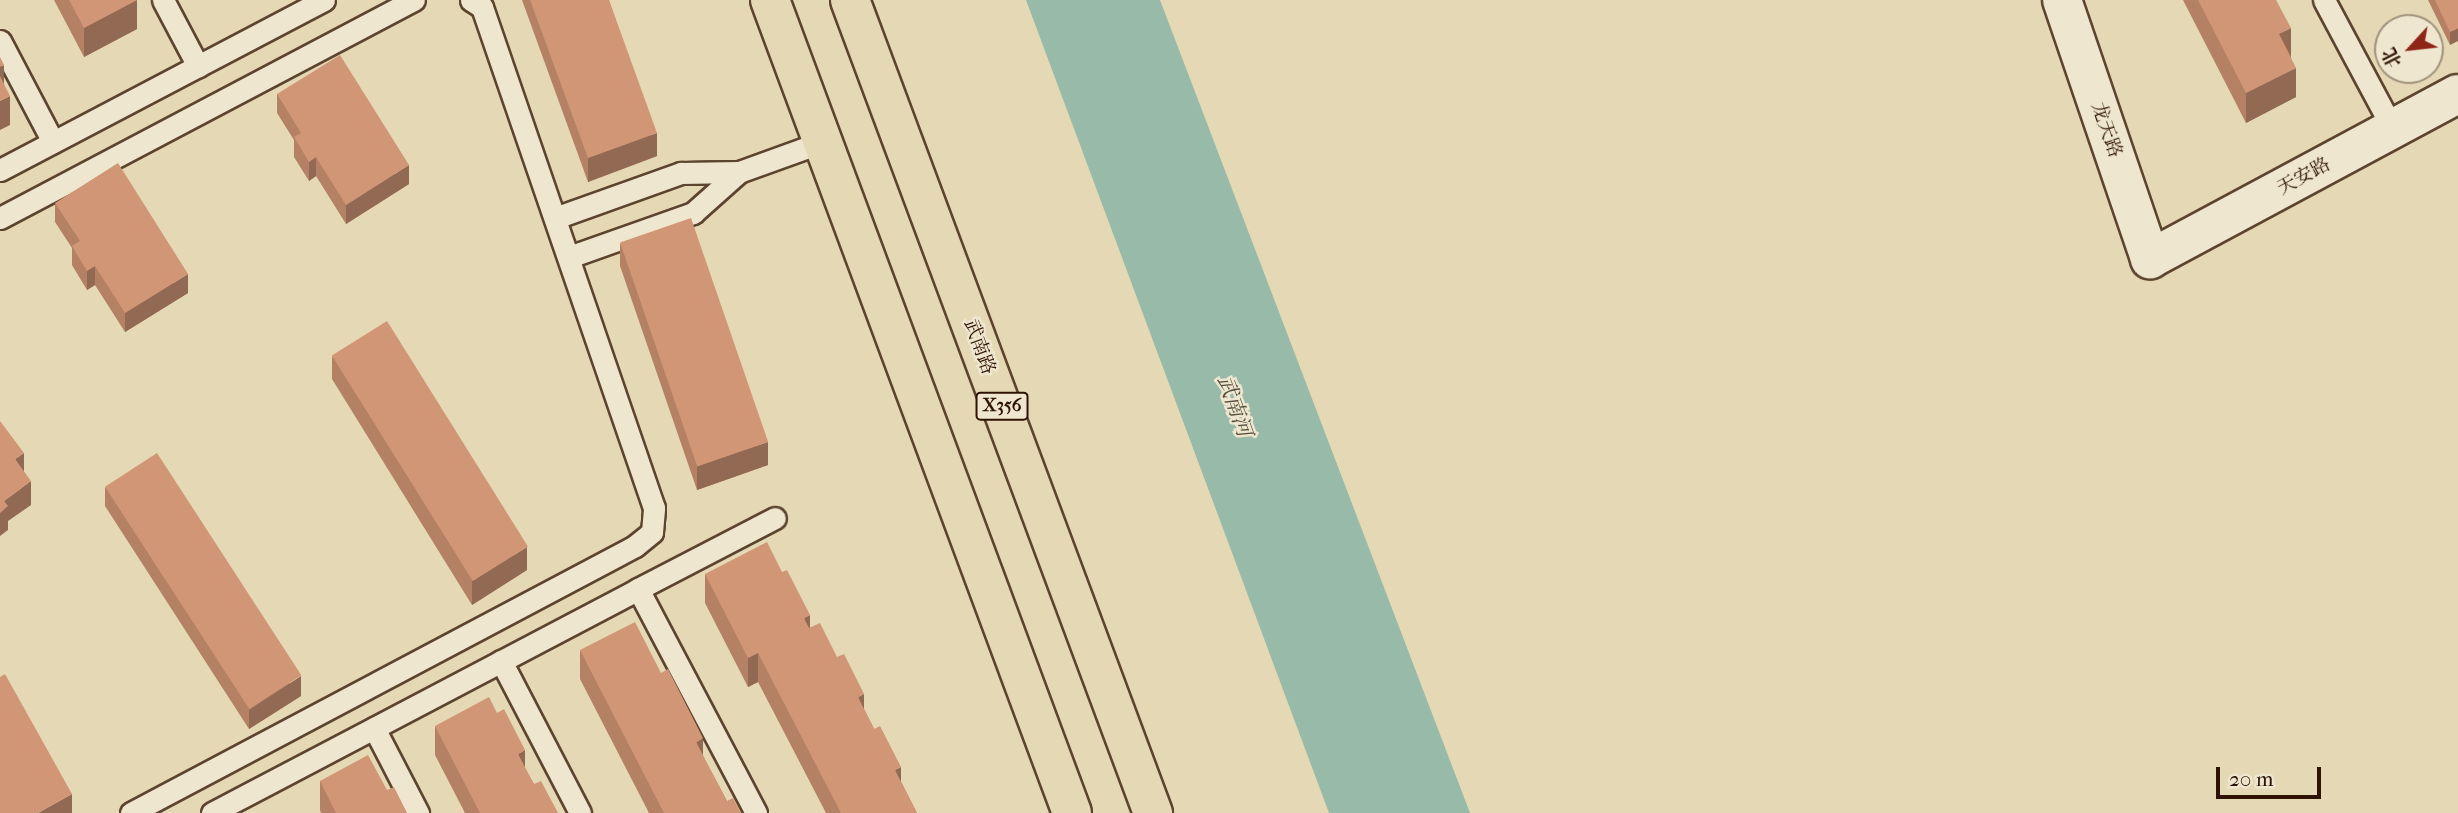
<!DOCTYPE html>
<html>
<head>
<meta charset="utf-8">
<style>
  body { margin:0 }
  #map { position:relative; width:2458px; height:813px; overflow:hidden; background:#e5d8b4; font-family:"IM FELL French Canon","Noto Serif SC",serif }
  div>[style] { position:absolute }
  .water>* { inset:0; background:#97bba8 }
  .roads { filter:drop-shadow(2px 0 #5c442f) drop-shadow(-2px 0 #5c442f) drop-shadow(0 2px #5c442f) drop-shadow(0 -2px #5c442f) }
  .lane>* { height:21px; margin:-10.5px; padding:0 10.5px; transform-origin:10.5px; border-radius:10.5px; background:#eee6ce }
  .street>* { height:38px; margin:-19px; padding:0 19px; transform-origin:19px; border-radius:19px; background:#eee6ce }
  .secondary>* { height:38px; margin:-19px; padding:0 19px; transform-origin:19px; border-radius:19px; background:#eee6ce }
  .primary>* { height:38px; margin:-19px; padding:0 19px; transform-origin:19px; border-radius:19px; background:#e5d8b4 }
  .wall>* { inset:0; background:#b48165 }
  .shaded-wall>* { inset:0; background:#926952 }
  .building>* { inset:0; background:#d19675; transform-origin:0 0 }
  span { translate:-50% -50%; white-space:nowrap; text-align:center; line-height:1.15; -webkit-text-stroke:5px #eee6ce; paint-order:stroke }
  .shield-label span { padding:2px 5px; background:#eee6ce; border:2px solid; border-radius:5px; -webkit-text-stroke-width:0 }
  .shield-label { font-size:18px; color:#2e1303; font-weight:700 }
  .street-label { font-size:19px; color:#2e1303 }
  .water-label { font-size:21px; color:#534e3d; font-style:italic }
  .north { position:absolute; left:2374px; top:14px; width:70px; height:70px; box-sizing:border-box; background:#eee6ce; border:2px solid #a1927d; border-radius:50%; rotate:243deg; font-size:19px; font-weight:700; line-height:28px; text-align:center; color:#2e1303 }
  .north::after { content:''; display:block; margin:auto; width:24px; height:32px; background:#8f2418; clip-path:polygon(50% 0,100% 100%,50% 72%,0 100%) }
  .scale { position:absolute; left:2216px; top:767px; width:105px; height:32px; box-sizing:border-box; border:4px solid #2e1303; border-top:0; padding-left:9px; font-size:21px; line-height:24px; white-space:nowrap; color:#2e1303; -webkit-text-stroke:5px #eee6ce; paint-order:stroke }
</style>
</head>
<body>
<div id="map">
  <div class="water">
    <div style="clip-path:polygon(1026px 0,1160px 0,1470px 813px,1329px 813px)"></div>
  </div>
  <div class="roads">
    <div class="lane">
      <div style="left:163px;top:0;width:75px;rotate:62.1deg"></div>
      <div style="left:2324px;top:0;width:146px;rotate:61.9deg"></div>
      <div style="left:0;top:41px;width:114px;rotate:62.3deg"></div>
      <div style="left:0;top:170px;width:366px;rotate:-27.7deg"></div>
      <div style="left:0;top:218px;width:468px;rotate:-27.8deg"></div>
      <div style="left:555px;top:218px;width:134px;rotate:-19.7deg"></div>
      <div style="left:681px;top:173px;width:58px;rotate:-1deg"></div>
      <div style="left:739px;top:172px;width:88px;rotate:-19.9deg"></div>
      <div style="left:569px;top:257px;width:132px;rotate:-19.5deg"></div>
      <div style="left:693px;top:213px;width:62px;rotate:-41.7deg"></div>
      <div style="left:638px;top:589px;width:154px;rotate:-27.4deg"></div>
      <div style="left:501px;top:661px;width:171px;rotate:62.5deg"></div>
      <div style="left:374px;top:728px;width:96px;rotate:62.6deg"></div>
      <div style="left:131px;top:813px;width:570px;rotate:-27.91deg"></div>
      <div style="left:635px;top:546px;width:22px;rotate:-39deg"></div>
      <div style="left:652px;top:532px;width:24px;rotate:-85deg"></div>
      <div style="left:654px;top:508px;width:530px;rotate:-108.95deg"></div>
      <div style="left:482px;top:7px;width:13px;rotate:-148deg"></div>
      <div style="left:212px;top:813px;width:481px;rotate:-27.7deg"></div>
      <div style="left:638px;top:589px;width:253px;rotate:62.2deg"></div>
    </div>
    <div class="street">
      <div style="left:2150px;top:259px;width:349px;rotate:-28.2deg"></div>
    </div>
    <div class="secondary">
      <div style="left:2062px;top:0;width:274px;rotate:71.2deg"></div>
    </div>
    <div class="primary">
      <div style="left:770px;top:0;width:867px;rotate:69.62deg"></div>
      <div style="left:850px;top:0;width:868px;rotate:69.56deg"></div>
    </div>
  </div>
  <div class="wall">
    <div style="clip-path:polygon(54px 0,137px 0,137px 29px,84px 57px)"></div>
    <div style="clip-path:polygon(522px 0,609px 0,657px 156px,588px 182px)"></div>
    <div style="clip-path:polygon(2183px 0,2276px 0,2291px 57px,2296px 97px,2246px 123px)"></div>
    <div style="clip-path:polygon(2428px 0,2458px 0,2450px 45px)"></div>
    <div style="clip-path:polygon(277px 94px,409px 184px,346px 224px,316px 176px,309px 181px,294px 157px,294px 140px,277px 113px)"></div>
    <div style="clip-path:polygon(55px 203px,188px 293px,125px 332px,95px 285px,87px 290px,72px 265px,72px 248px,55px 222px)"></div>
    <div style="clip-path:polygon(620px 243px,768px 465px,697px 490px,620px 266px)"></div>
    <div style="clip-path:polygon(332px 356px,527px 570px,472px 605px,332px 379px)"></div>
    <div style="clip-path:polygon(105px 487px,301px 696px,249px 729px,105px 506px)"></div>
    <div style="clip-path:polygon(705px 574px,810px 628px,864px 709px,917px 813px,826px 813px,758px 682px,748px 687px,705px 603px)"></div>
    <div style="clip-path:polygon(580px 650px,703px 756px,727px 801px,741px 813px,649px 813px,580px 679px)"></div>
    <div style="clip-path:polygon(435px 726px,525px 769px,534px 784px,558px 813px,465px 813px,435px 755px)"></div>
    <div style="clip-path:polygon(320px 781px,387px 790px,407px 813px,321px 813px,320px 810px)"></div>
  </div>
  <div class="shaded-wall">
    <div style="clip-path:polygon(137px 0,137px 29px,84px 57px,84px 28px)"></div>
    <div style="clip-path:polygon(2291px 28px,2291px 57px,2279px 34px)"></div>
    <div style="clip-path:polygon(2458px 28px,2458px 41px,2450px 45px,2450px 32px)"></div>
    <div style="clip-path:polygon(4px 65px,4px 94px,0 97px,0 67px)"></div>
    <div style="clip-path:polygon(2296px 68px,2296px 97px,2246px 123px,2246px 93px)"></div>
    <div style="clip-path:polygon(10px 96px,10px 125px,0 130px,0 101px)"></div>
    <div style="clip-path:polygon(657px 133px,657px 156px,588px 182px,588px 158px)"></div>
    <div style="clip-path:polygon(316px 157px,316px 176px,309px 181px,309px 162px)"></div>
    <div style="clip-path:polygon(409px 165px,409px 184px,346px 224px,346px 205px)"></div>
    <div style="clip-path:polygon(95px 266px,95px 285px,87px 290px,87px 271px)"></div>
    <div style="clip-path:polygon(188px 274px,188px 293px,125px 332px,125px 313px)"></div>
    <div style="clip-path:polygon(768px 442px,768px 465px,697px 490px,697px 466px)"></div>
    <div style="clip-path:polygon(24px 453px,24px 476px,15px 459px)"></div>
    <div style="clip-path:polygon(31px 481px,31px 505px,8px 521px,8px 530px,0 536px,0 513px,4px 501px)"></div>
    <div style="clip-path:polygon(527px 547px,527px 570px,472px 605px,472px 581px)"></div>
    <div style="clip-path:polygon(810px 615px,810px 644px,804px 618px)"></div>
    <div style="clip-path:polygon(758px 653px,758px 682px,748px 687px,748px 658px)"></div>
    <div style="clip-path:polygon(301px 676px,301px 696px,249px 729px,249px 710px)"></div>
    <div style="clip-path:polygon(864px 694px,864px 723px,858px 697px)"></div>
    <div style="clip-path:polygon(703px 738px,703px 767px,696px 742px)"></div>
    <div style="clip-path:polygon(525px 750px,525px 779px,518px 754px)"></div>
    <div style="clip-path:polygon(901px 767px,901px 797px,895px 770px)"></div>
    <div style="clip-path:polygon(72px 794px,72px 813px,38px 813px)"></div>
  </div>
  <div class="building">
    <div style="clip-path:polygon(69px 0,137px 0,84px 28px)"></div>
    <div style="clip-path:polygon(530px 0,609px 0,657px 133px,588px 158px)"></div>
    <div style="clip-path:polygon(2198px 0,2276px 0,2291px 28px,2279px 34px,2296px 68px,2246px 93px)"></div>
    <div style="clip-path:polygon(2435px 0,2458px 0,2458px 28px,2450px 32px)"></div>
    <div style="clip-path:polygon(340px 55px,409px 165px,346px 205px,316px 157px,309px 162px,294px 137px,301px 133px,277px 94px)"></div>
    <div style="clip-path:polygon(0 57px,4px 65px,0 67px)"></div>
    <div style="clip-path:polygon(0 76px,10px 96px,0 101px)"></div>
    <div style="clip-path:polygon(118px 163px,188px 274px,125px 313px,95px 266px,87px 271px,72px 246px,80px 241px,55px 203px)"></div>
    <div style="left:691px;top:218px;width:237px;height:75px;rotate:71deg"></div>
    <div style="left:387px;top:321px;width:266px;height:65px;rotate:58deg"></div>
    <div style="clip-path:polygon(0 421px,24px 453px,15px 459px,31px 481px,4px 501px,8px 506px,0 513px)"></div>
    <div style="left:157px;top:453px;width:265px;height:62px;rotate:57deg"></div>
    <div style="clip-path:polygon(767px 542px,782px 572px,787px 570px,810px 615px,804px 618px,809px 628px,820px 623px,837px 657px,844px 654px,864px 694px,858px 697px,874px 729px,880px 726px,901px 767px,895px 770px,917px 813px,841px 813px,758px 653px,748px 658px,705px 574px)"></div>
    <div style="clip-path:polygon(635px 622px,661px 673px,668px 669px,703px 738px,696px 742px,727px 801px,733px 798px,741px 813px,664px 813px,580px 650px)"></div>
    <div style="clip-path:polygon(5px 674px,72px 794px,38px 813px,0 813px,0 677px)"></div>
    <div style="clip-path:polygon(489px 697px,497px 713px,504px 709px,525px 750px,518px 754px,534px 784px,541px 781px,558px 813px,480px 813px,435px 726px)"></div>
    <div style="clip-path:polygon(368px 755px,387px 790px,394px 787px,407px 813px,336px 813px,320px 781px)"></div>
  </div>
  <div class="shield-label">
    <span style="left:1002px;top:406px">X356</span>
  </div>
  <div class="street-label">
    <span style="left:2106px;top:130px;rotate:71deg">龙天路</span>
    <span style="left:2304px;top:177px;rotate:-28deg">天安路</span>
    <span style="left:979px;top:347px;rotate:70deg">武南路</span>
  </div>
  <div class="water-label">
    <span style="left:1235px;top:406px;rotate:70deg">武南河</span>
  </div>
  <div class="north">北</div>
  <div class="scale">20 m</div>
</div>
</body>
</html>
